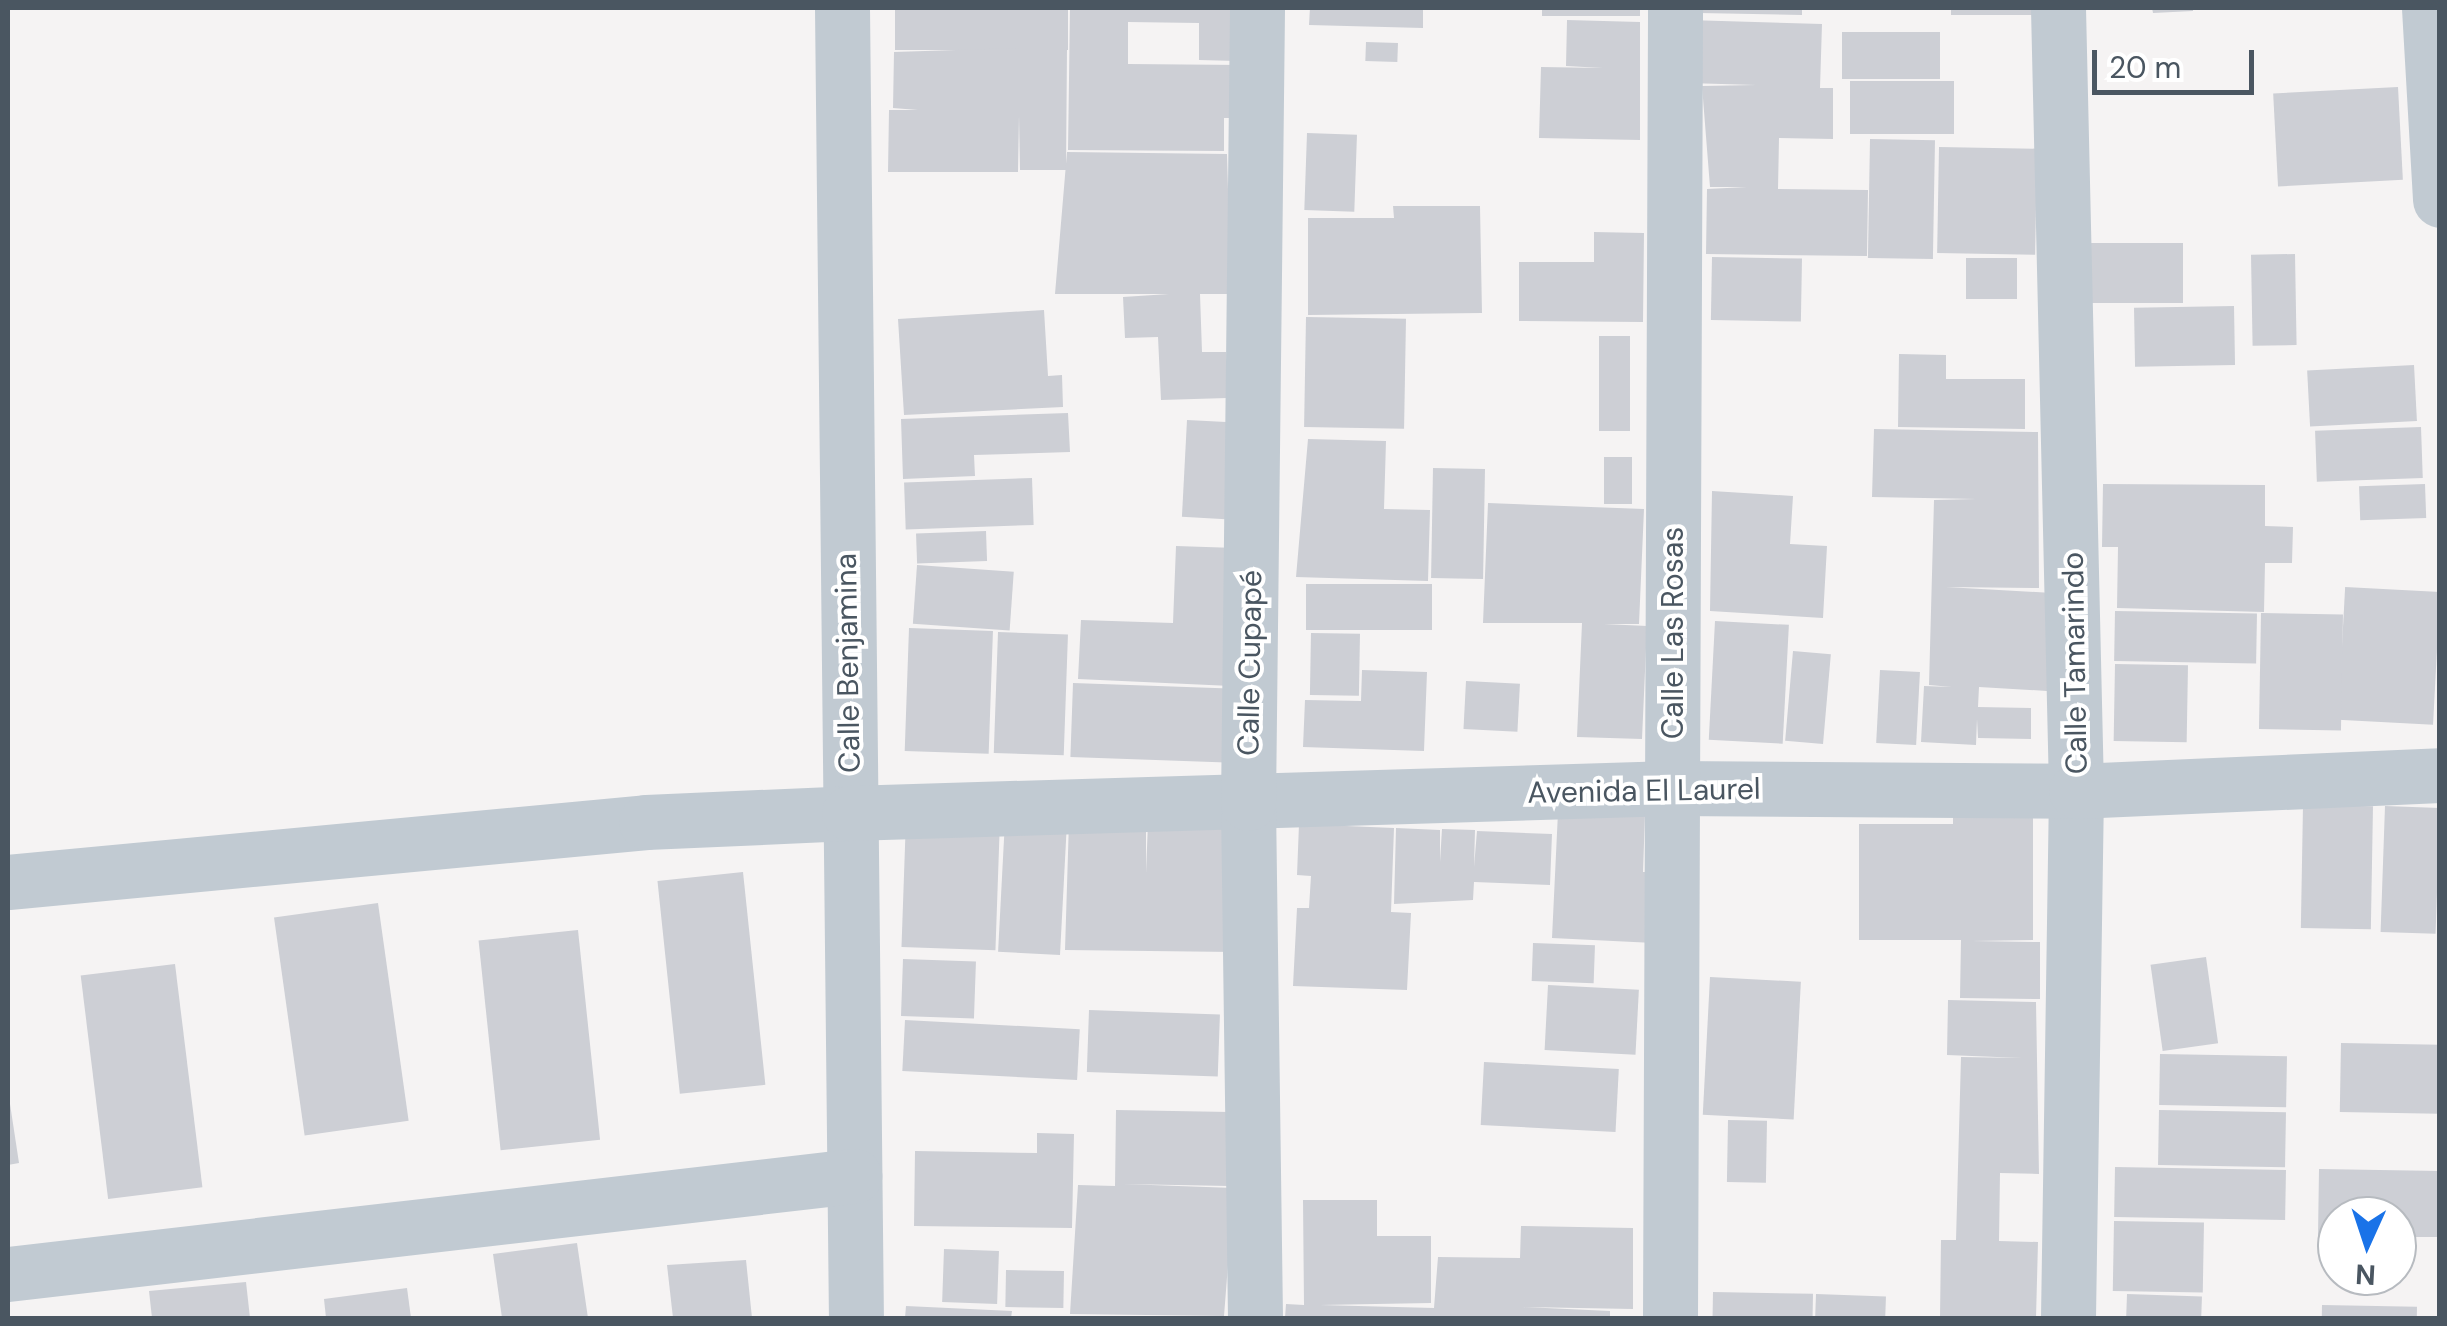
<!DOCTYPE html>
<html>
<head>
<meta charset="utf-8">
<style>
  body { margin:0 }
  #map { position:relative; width:2447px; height:1326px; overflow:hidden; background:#f5f3f3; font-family:"DM Sans",sans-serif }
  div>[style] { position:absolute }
  .building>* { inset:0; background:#cdcfd5; transform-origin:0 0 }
  .minor>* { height:55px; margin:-27.5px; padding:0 27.5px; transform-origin:27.5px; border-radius:27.5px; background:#c1cad2 }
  span { translate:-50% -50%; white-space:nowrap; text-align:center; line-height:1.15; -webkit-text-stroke:8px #fff; paint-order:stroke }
  .street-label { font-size:30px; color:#4a5661 }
  .frame { position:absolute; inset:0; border:10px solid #4a5661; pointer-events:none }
  .north { position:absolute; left:2317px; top:1196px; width:100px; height:100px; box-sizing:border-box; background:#fff; border:2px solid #b7bbc0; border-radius:50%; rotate:183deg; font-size:28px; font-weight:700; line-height:40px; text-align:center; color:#4a5661 }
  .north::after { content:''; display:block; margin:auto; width:35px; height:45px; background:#1a73e8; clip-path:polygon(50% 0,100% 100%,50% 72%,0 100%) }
  .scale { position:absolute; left:2092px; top:50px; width:162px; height:45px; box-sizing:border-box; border:5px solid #4a5661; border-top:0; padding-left:12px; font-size:30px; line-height:35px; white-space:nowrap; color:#4a5661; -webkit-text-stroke:8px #fff; paint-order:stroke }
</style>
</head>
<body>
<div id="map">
  <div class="building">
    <div style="left:895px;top:8px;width:173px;height:42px"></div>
    <div style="clip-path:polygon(1070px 8px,1237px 8px,1237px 61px,1199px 60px,1199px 23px,1128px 22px,1128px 64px,1242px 65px,1242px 118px,1224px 118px,1224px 151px,1068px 150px)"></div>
    <div style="clip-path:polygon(1310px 8px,1423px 8px,1423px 28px,1309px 25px)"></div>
    <div style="left:1542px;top:8px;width:98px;height:8px"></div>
    <div style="clip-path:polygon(1699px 8px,1802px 8px,1802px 15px,1699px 13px)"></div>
    <div style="left:1951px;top:8px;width:84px;height:7px"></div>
    <div style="clip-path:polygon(2152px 8px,2193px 8px,2193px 11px,2153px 13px)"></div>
    <div style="clip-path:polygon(1567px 20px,1640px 22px,1640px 140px,1539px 138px,1541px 67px,1603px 68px,1566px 66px)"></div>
    <div style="clip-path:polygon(1688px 20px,1822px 24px,1820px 88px,1833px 88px,1833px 139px,1779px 138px,1778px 189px,1868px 190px,1867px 256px,1706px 254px,1707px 189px,1747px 187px,1710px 187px,1702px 86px,1756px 85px,1687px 83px)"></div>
    <div style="left:1842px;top:32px;width:98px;height:47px"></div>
    <div style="left:1366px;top:42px;width:32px;height:19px;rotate:2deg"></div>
    <div style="clip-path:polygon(1020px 48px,1067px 48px,1066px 170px,1020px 170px,1019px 116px,1018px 172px,888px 172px,889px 110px,918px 110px,893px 108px,894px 52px)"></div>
    <div style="left:1850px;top:81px;width:104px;height:53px"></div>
    <div style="left:2398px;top:87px;width:93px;height:125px;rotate:87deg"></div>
    <div style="left:1307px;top:133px;width:50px;height:77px;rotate:2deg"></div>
    <div style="left:1870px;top:139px;width:65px;height:119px;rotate:1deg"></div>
    <div style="left:1939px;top:147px;width:98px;height:106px;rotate:1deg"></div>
    <div style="clip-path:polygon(1067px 152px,1227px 154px,1231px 294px,1200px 294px,1202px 352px,1226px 352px,1227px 398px,1161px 400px,1158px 337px,1125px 338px,1123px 297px,1169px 294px,1055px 294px)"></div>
    <div style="clip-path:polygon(1393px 206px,1480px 206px,1482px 313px,1308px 315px,1308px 218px,1394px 218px)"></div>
    <div style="clip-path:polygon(1594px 232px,1644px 233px,1643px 322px,1519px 321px,1519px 262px,1594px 262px)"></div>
    <div style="left:2086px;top:243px;width:97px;height:60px"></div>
    <div style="left:2295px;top:254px;width:91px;height:44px;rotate:89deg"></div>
    <div style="left:1712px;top:257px;width:90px;height:63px;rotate:1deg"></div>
    <div style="left:1966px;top:258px;width:51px;height:41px"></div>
    <div style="left:2234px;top:306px;width:59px;height:100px;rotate:89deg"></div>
    <div style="clip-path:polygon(1044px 310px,1048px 376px,1062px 375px,1063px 407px,904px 415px,898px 319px)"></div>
    <div style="left:1306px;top:317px;width:100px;height:110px;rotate:1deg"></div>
    <div style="left:1599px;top:336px;width:31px;height:95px"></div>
    <div style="clip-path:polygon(1899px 354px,1946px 355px,1946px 379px,2025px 379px,2025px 429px,1898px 427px)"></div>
    <div style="left:2414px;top:365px;width:56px;height:107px;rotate:87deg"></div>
    <div style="clip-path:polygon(1068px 413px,1070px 452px,974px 455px,975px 476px,903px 479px,901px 419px)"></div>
    <div style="left:1187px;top:420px;width:44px;height:97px;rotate:3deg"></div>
    <div style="left:2421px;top:427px;width:51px;height:106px;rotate:88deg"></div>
    <div style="clip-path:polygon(1874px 429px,2038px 432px,2039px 588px,1946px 587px,2052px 593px,2047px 691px,1979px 687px,1978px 707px,2031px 708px,2031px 739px,1978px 738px,1977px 719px,1976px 745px,1921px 742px,1924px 686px,1952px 687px,1929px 685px,1934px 500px,1976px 499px,1872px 497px)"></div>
    <div style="clip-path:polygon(1308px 439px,1386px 441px,1384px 509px,1430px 510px,1428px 581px,1296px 577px)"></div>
    <div style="left:1632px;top:457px;width:47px;height:28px;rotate:90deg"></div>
    <div style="left:1433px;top:468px;width:52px;height:110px;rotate:1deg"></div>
    <div style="left:1032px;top:478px;width:47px;height:128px;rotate:88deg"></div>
    <div style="clip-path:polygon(2103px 484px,2265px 485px,2265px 526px,2293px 527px,2292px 563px,2265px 563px,2264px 612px,2117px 608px,2118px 547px,2102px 547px)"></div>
    <div style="left:2425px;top:484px;width:34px;height:66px;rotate:88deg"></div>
    <div style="clip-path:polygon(1712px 491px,1793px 496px,1790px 544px,1827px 546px,1823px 618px,1710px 611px)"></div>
    <div style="clip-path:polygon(1488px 503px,1644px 509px,1639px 624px,1604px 624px,1647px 626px,1642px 739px,1577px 737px,1582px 623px,1483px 623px)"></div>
    <div style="left:986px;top:531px;width:30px;height:70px;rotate:88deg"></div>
    <div style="clip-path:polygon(1176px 546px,1236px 548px,1231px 686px,1078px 679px,1081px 620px,1173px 623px)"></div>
    <div style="left:917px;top:565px;width:97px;height:59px;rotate:4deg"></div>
    <div style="left:1306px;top:584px;width:126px;height:46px"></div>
    <div style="left:2440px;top:592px;width:133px;height:95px;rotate:93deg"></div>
    <div style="left:2115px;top:611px;width:142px;height:50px;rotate:1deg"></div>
    <div style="left:2261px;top:613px;width:82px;height:116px;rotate:1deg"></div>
    <div style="left:1715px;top:621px;width:74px;height:119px;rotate:3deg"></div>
    <div style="left:909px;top:628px;width:84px;height:123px;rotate:2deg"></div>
    <div style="left:998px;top:632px;width:70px;height:121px;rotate:2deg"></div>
    <div style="left:1311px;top:633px;width:49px;height:62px;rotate:1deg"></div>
    <div style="left:1793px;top:651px;width:38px;height:90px;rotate:5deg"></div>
    <div style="left:2115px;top:664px;width:73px;height:77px;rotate:1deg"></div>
    <div style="clip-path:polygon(1362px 670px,1427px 672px,1424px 751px,1303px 747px,1305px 700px,1361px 701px)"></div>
    <div style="left:1880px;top:670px;width:40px;height:73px;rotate:3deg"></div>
    <div style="left:1466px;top:681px;width:54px;height:48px;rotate:3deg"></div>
    <div style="left:1073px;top:683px;width:156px;height:74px;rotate:2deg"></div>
    <div style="left:2303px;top:805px;width:70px;height:123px;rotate:1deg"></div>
    <div style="left:2385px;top:806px;width:55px;height:126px;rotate:2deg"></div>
    <div style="clip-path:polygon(1558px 812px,1645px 814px,1643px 872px,1656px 872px,1654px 943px,1552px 938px)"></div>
    <div style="clip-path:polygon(1953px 816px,2033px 816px,2033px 940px,1972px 941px,2040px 942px,2040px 999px,1960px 998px,1961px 940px,1859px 940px,1859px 824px,1953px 824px)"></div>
    <div style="left:906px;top:818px;width:94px;height:129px;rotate:2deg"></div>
    <div style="left:1005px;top:820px;width:62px;height:132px;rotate:3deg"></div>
    <div style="clip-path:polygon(1069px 821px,1146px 824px,1146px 873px,1148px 822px,1238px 825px,1234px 952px,1065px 950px)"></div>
    <div style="clip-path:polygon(1299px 824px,1394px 828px,1391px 912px,1411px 913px,1407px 990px,1293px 986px,1297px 908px,1309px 908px,1311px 876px,1297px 875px)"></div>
    <div style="clip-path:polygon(1396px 828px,1440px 830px,1440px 862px,1442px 829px,1475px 830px,1474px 867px,1477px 831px,1552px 834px,1550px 885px,1474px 882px,1473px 900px,1394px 904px)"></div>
    <div style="left:743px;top:872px;width:214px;height:86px;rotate:84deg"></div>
    <div style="left:378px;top:903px;width:220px;height:105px;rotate:82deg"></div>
    <div style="left:578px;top:930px;width:211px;height:100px;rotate:84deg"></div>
    <div style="left:1533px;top:943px;width:62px;height:38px;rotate:2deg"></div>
    <div style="left:2206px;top:957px;width:87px;height:56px;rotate:82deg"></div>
    <div style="left:903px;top:959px;width:73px;height:57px;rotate:2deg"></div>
    <div style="left:175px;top:964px;width:225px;height:95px;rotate:83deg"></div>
    <div style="left:1710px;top:977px;width:91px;height:138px;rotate:3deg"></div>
    <div style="left:1548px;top:985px;width:91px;height:65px;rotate:3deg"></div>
    <div style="clip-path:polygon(1948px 1000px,2036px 1002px,2039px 1174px,2000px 1173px,1999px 1241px,2038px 1242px,2036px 1318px,1940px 1318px,1941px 1240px,1956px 1240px,1961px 1057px,2022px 1058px,1947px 1055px)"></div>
    <div style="left:1089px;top:1010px;width:131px;height:62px;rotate:2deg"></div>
    <div style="left:905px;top:1020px;width:175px;height:51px;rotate:3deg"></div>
    <div style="left:2341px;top:1043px;width:99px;height:69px;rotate:1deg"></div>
    <div style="left:2160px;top:1054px;width:127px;height:51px;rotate:1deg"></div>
    <div style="left:1484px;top:1062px;width:135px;height:63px;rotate:3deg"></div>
    <div style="clip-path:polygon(10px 1104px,19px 1163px,8px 1165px,8px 1105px)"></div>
    <div style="clip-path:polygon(1116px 1110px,1230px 1112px,1229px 1186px,1123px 1184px,1234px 1188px,1224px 1316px,1070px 1314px,1078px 1185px,1115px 1186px)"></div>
    <div style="left:2159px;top:1110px;width:127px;height:55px;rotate:1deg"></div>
    <div style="left:1728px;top:1120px;width:39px;height:62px;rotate:1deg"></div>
    <div style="clip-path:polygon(1037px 1133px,1074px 1134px,1072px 1228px,914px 1226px,915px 1151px,1037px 1153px)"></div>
    <div style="left:2115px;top:1167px;width:171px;height:50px;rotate:1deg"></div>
    <div style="clip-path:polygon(2319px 1169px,2440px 1171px,2440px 1237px,2397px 1237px,2397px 1216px,2337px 1216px,2337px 1236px,2318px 1236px)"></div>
    <div style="clip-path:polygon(1303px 1200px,1377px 1200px,1377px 1236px,1431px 1236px,1431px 1303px,1320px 1305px,1434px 1308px,1438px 1257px,1520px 1258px,1521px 1226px,1633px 1228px,1633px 1309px,1523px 1307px,1610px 1311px,1610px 1318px,1285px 1318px,1286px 1304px,1304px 1305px)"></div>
    <div style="left:2114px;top:1221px;width:90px;height:70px;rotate:1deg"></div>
    <div style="clip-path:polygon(577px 1243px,588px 1318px,502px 1318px,493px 1254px)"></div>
    <div style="left:944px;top:1249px;width:55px;height:53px;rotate:2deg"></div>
    <div style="clip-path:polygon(746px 1260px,752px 1318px,673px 1318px,667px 1265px)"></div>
    <div style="left:1006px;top:1270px;width:58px;height:37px;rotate:1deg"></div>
    <div style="clip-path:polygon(246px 1282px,250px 1318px,152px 1318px,149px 1291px)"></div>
    <div style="clip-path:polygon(407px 1288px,411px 1318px,326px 1318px,324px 1299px)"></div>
    <div style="left:1713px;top:1292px;width:100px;height:26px;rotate:1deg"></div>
    <div style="left:1816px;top:1294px;width:70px;height:24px;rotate:2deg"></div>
    <div style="left:2127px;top:1294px;width:75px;height:24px;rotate:2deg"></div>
    <div style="left:2322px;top:1305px;width:95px;height:13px;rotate:1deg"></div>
    <div style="clip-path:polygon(906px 1306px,1012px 1311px,1011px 1318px,905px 1318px)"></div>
  </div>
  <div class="minor">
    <div style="left:842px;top:8px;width:1310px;rotate:89.39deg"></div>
    <div style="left:2058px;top:8px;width:783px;rotate:88.68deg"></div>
    <div style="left:2076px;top:791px;width:527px;rotate:90.87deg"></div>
    <div style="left:2429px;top:8px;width:192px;rotate:86.7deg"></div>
    <div style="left:8px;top:882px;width:641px;rotate:-5.37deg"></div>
    <div style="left:646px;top:822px;width:203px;rotate:-2.5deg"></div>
    <div style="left:849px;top:813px;width:823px;rotate:-1.74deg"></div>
    <div style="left:1672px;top:788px;width:404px;rotate:0.4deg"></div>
    <div style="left:2076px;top:791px;width:364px;rotate:-2.5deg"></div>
    <div style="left:8px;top:1274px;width:852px;rotate:-6.61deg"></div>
    <div style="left:1255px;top:1318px;width:515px;rotate:-90.78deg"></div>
    <div style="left:1248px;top:803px;width:795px;rotate:-89.35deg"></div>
    <div style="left:1670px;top:1318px;width:1310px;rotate:-89.78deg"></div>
  </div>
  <div class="street-label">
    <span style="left:1673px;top:633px;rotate:-90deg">Calle Las Rosas</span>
    <span style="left:848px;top:663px;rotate:-91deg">Calle Benjamina</span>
    <span style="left:1250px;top:663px;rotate:-89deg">Calle Cupapé</span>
    <span style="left:2075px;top:663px;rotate:-91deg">Calle Tamarindo</span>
    <span style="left:1644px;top:791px;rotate:-1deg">Avenida El Laurel</span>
  </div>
  <div class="frame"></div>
  <div class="north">N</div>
  <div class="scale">20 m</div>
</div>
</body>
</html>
